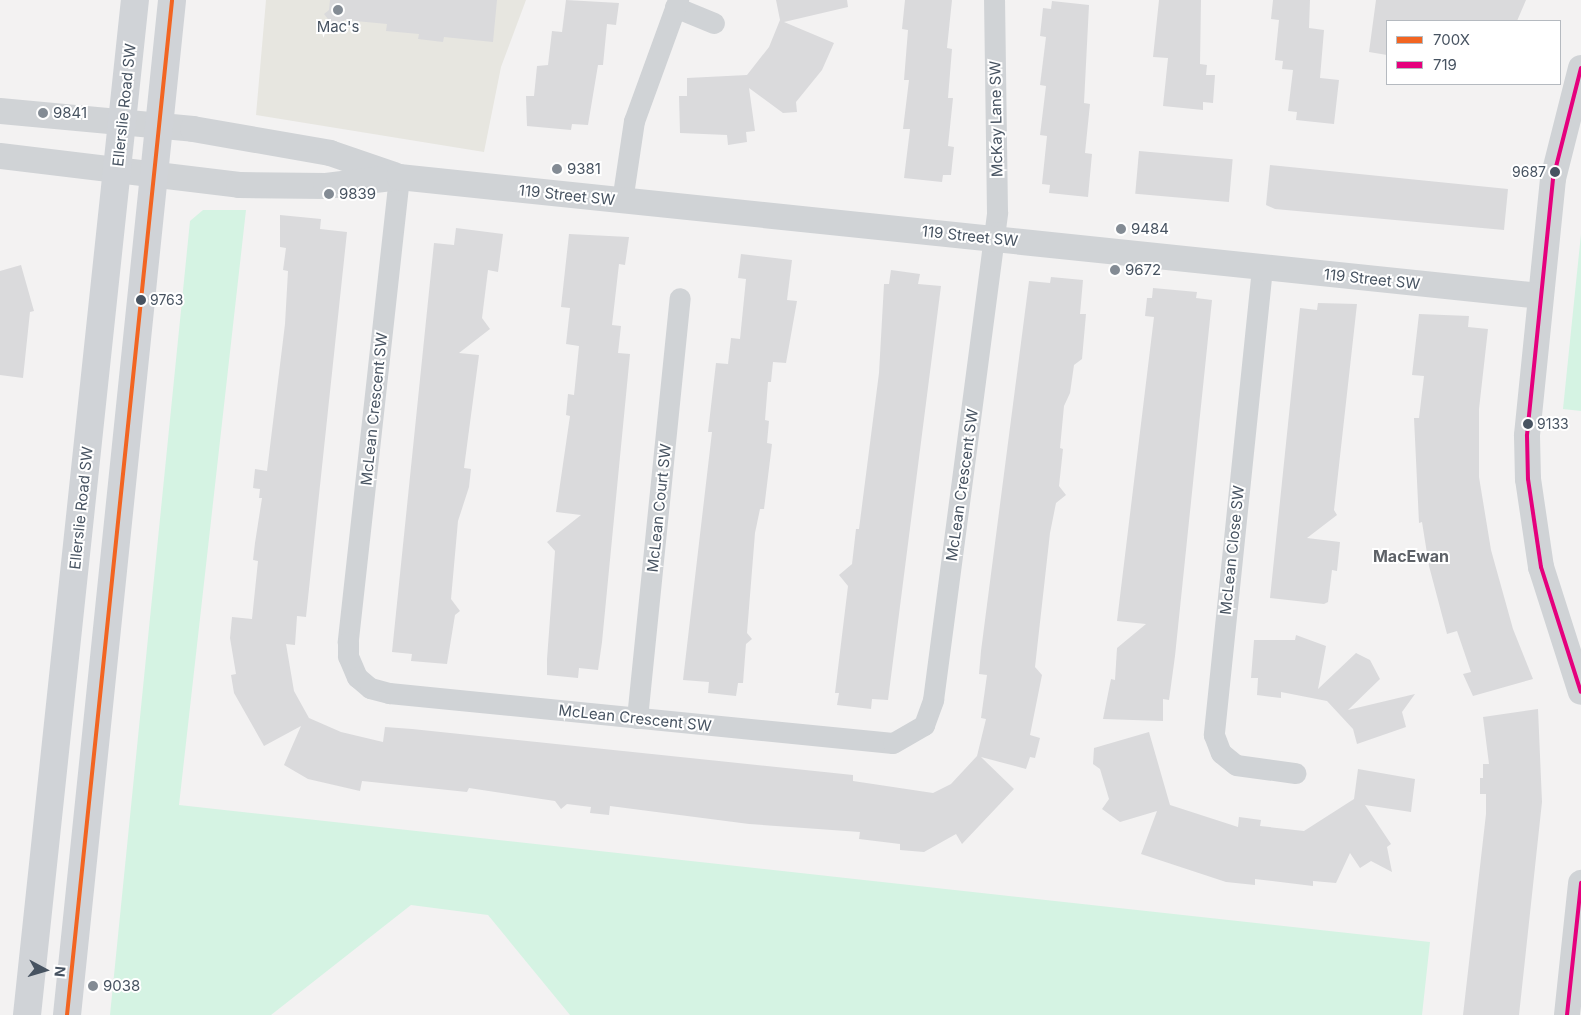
<!DOCTYPE html>
<html>
<head>
<meta charset="utf-8">
<style>
  body { margin:0 }
  #map { position:relative; width:1581px; height:1015px; overflow:hidden; background:#f3f2f2; font-family:Inter,sans-serif }
  div>[style] { position:absolute }
  .commercial>* { inset:0; background:#e7e6e0 }
  .green>* { inset:0; background:#d5f3e3 }
  .building>* { inset:0; background:#dadadc; transform-origin:0 0 }
  .minor>* { height:21px; margin:-10.5px; padding:0 10.5px; transform-origin:10.5px; border-radius:10.5px; background:#d0d3d6 }
  .tertiary>* { height:26px; margin:-13px; padding:0 13px; transform-origin:13px; border-radius:13px; background:#d0d3d6 }
  .secondary>* { height:28px; margin:-14px; padding:0 14px; transform-origin:14px; border-radius:14px; background:#d0d3d7 }
  .bus-1>* { height:4px; margin:-2px; padding:0 2px; transform-origin:2px; border-radius:2px; background:#f26522 }
  .bus-2>* { height:4px; margin:-2px; padding:0 2px; transform-origin:2px; border-radius:2px; background:#e5007d }
  .dots>* { width:14px; height:14px; translate:-50% -50%; box-sizing:border-box; border:2px solid #fff; border-radius:50% }
  span { translate:-50% -50%; white-space:nowrap; text-align:center; line-height:1.15; -webkit-text-stroke:4px #fff; paint-order:stroke }
  .bus-label { font-size:14px; color:#475361 }
  .right { translate:-100% -50%; text-align:right }
  .left { translate:0 -50%; text-align:left }
  .poi-label { font-size:15px; color:#475361 }
  .street-label { font-size:15px; color:#475361 }
  .neighbourhood-label { font-size:16px; color:#5d6167; font-weight:700 }
  .legend { position:absolute; left:1386px; top:20px; width:175px; height:65px; box-sizing:border-box; background:#fff; border:1px solid #b5bac0; margin:0; padding:6px 9px; list-style:none; font-size:15px; color:#475361 }
  .legend li { display:flex; align-items:center; gap:10px; height:25px }
  .legend b { width:25px; border:1px solid #b5bac0 }
  .north { position:absolute; left:20px; top:945px; width:50px; height:50px; -webkit-text-stroke:4px #fff; paint-order:stroke; rotate:96deg; font-size:14px; font-weight:700; line-height:20px; text-align:center; color:#475361 }
  .north::after { content:''; display:block; margin:auto; width:18px; height:22px; background:#475361; clip-path:polygon(50% 0,100% 100%,50% 72%,0 100%) }
</style>
</head>
<body>
<div id="map">
  <div class="commercial">
    <div style="clip-path:polygon(266px 0,526px 0,501px 67px,484px 152px,256px 115px)"></div>
  </div>
  <div class="green">
    <div style="clip-path:polygon(203px 210px,246px 210px,179px 805px,1430px 942px,1422px 1015px,570px 1015px,488px 915px,411px 905px,271px 1015px,110px 1015px,190px 221px)"></div>
    <div style="clip-path:polygon(1581px 234px,1581px 411px,1563px 409px)"></div>
  </div>
  <div class="building">
    <div style="clip-path:polygon(330px 0,497px 0,493px 42px,444px 37px,443px 42px,418px 39px,419px 34px,386px 31px,387px 24px,345px 20px,335px 28px,324px 14px,329px 10px)"></div>
    <div style="clip-path:polygon(566px 0,619px 3px,616px 25px,607px 24px,603px 65px,598px 65px,588px 125px,572px 124px,571px 130px,527px 126px,526px 96px,534px 96px,537px 66px,548px 65px,552px 31px,562px 32px)"></div>
    <div style="clip-path:polygon(776px 0,847px 0,848px 7px,784px 22px,834px 43px,822px 70px,796px 102px,797px 112px,783px 113px,749px 88px,755px 131px,746px 132px,747px 142px,728px 145px,727px 135px,680px 133px,679px 96px,687px 96px,687px 78px,747px 75px,769px 47px,780px 20px)"></div>
    <div style="clip-path:polygon(905px 0,952px 0,947px 48px,952px 49px,948px 98px,953px 98px,948px 146px,954px 147px,951px 175px,943px 175px,942px 182px,904px 178px,910px 129px,903px 129px,909px 80px,904px 80px,908px 30px,902px 29px)"></div>
    <div style="clip-path:polygon(1159px 0,1201px 0,1200px 64px,1207px 65px,1206px 75px,1215px 75px,1213px 103px,1203px 102px,1203px 110px,1163px 106px,1168px 58px,1153px 57px)"></div>
    <div style="clip-path:polygon(1273px 0,1310px 0,1309px 28px,1324px 30px,1320px 78px,1339px 80px,1334px 124px,1296px 120px,1297px 112px,1288px 111px,1293px 70px,1282px 69px,1283px 61px,1275px 60px,1279px 20px,1271px 19px)"></div>
    <div style="clip-path:polygon(1376px 0,1526px 0,1517px 21px,1387px 21px,1387px 55px,1369px 52px)"></div>
    <div style="clip-path:polygon(1052px 1px,1089px 5px,1084px 103px,1090px 104px,1085px 153px,1092px 154px,1088px 197px,1049px 193px,1050px 185px,1042px 184px,1047px 136px,1040px 135px,1046px 86px,1040px 85px,1046px 37px,1040px 36px,1043px 8px,1051px 9px)"></div>
    <div style="left:1139px;top:151px;width:94px;height:43px;rotate:5deg"></div>
    <div style="clip-path:polygon(1270px 165px,1508px 189px,1504px 230px,1275px 209px,1266px 205px)"></div>
    <div style="clip-path:polygon(280px 215px,321px 219px,320px 229px,347px 232px,306px 617px,297px 616px,295px 645px,286px 644px,294px 691px,309px 718px,341px 732px,383px 742px,385px 727px,412px 729px,853px 775px,853px 781px,933px 793px,951px 784px,977px 756px,986px 719px,981px 718px,987px 675px,979px 674px,981px 651px,1029px 281px,1050px 283px,1051px 277px,1083px 280px,1080px 314px,1086px 314px,1082px 359px,1074px 365px,1070px 393px,1064px 406px,1060px 448px,1063px 449px,1059px 486px,1066px 495px,1056px 503px,1050px 533px,1035px 667px,1042px 675px,1030px 735px,1040px 738px,1035px 758px,1030px 757px,1026px 769px,981px 757px,1014px 789px,962px 844px,956px 834px,924px 852px,900px 850px,900px 844px,859px 839px,860px 832px,749px 824px,610px 806px,609px 815px,590px 813px,591px 807px,567px 804px,561px 809px,555px 801px,469px 788px,467px 792px,362px 781px,360px 791px,308px 779px,284px 765px,301px 726px,264px 746px,234px 693px,231px 675px,236px 674px,230px 638px,232px 617px,252px 619px,258px 561px,253px 560px,255px 543px,262px 498px,259px 498px,260px 489px,253px 488px,255px 469px,267px 471px,285px 324px,288px 271px,283px 270px,286px 248px,280px 247px)"></div>
    <div style="clip-path:polygon(456px 228px,503px 234px,498px 272px,488px 270px,482px 318px,490px 329px,459px 353px,479px 355px,464px 468px,471px 469px,469px 487px,458px 521px,451px 599px,460px 611px,455px 615px,447px 664px,411px 661px,412px 654px,392px 652px,434px 243px,454px 245px)"></div>
    <div style="clip-path:polygon(569px 234px,629px 237px,625px 265px,619px 264px,612px 325px,621px 326px,618px 353px,630px 354px,602px 642px,598px 670px,579px 668px,578px 678px,547px 675px,547px 659px,555px 551px,547px 542px,581px 515px,556px 512px,570px 416px,566px 415px,568px 394px,574px 395px,579px 346px,566px 344px,570px 308px,561px 307px)"></div>
    <div style="clip-path:polygon(741px 254px,792px 260px,787px 300px,797px 301px,786px 363px,773px 362px,771px 382px,768px 382px,765px 420px,769px 421px,767px 443px,772px 444px,764px 509px,760px 509px,755px 533px,747px 633px,752px 639px,746px 644px,743px 683px,738px 683px,736px 696px,708px 693px,709px 682px,683px 680px,712px 432px,708px 432px,716px 363px,728px 364px,731px 338px,740px 339px,746px 279px,738px 278px)"></div>
    <div style="clip-path:polygon(21px 265px,34px 311px,30px 312px,23px 378px,0 375px,0 271px)"></div>
    <div style="clip-path:polygon(891px 270px,920px 274px,918px 284px,941px 286px,888px 700px,872px 699px,871px 709px,837px 705px,839px 693px,835px 693px,848px 586px,839px 575px,852px 564px,856px 529px,859px 529px,879px 373px,884px 284px,889px 284px)"></div>
    <div style="clip-path:polygon(1153px 288px,1197px 292px,1196px 298px,1212px 300px,1175px 656px,1169px 700px,1163px 699px,1163px 721px,1103px 719px,1111px 679px,1115px 680px,1117px 648px,1146px 624px,1117px 621px,1154px 317px,1145px 316px,1147px 298px,1152px 298px)"></div>
    <div style="clip-path:polygon(1318px 303px,1357px 304px,1334px 510px,1337px 515px,1307px 538px,1340px 542px,1337px 571px,1332px 570px,1328px 602px,1324px 604px,1270px 598px,1300px 308px,1317px 310px)"></div>
    <div style="clip-path:polygon(1419px 314px,1469px 316px,1468px 327px,1488px 329px,1479px 409px,1479px 477px,1491px 550px,1513px 629px,1533px 679px,1473px 696px,1463px 674px,1471px 672px,1457px 631px,1447px 634px,1429px 566px,1422px 522px,1419px 523px,1414px 418px,1419px 418px,1424px 376px,1412px 375px)"></div>
    <div style="clip-path:polygon(1296px 635px,1326px 646px,1318px 689px,1356px 653px,1370px 660px,1380px 679px,1348px 710px,1415px 694px,1402px 712px,1406px 727px,1357px 744px,1353px 729px,1327px 701px,1281px 692px,1281px 698px,1257px 695px,1258px 678px,1251px 678px,1254px 640px,1295px 640px)"></div>
    <div style="clip-path:polygon(1538px 709px,1542px 802px,1519px 1015px,1463px 1015px,1486px 814px,1486px 794px,1480px 794px,1480px 778px,1483px 778px,1483px 764px,1489px 764px,1483px 717px)"></div>
    <div style="clip-path:polygon(1149px 732px,1170px 805px,1238px 827px,1239px 817px,1261px 820px,1260px 826px,1304px 831px,1354px 799px,1358px 769px,1415px 779px,1411px 812px,1365px 805px,1391px 844px,1387px 847px,1392px 872px,1371px 861px,1360px 868px,1350px 853px,1336px 883px,1313px 881px,1313px 886px,1255px 879px,1255px 885px,1226px 882px,1141px 854px,1157px 811px,1120px 822px,1102px 809px,1109px 799px,1100px 769px,1093px 764px,1094px 748px)"></div>
  </div>
  <div class="minor">
    <div style="left:675px;top:7px;width:42px;rotate:22.3deg"></div>
    <div style="left:399px;top:177px;width:468px;rotate:96.3deg"></div>
    <div style="left:348px;top:642px;width:14px;rotate:90deg"></div>
    <div style="left:348px;top:656px;width:23px;rotate:67deg"></div>
    <div style="left:357px;top:677px;width:17px;rotate:40deg"></div>
    <div style="left:370px;top:688px;width:20px;rotate:15deg"></div>
    <div style="left:389px;top:693px;width:506px;rotate:5.67deg"></div>
    <div style="left:893px;top:743px;width:36px;rotate:-30deg"></div>
    <div style="left:924px;top:725px;width:27px;rotate:-70deg"></div>
    <div style="left:933px;top:700px;width:492px;rotate:-82.5deg"></div>
    <div style="left:997px;top:212px;width:212px;rotate:-90.8deg"></div>
    <div style="left:622px;top:201px;width:81px;rotate:-81.5deg"></div>
    <div style="left:634px;top:121px;width:129px;rotate:-70deg"></div>
    <div style="left:1262px;top:268px;width:469px;rotate:95.9deg"></div>
    <div style="left:1214px;top:735px;width:19px;rotate:69deg"></div>
    <div style="left:1221px;top:753px;width:19px;rotate:39deg"></div>
    <div style="left:1236px;top:765px;width:60px;rotate:7.7deg"></div>
    <div style="left:637px;top:718px;width:422px;rotate:-84.2deg"></div>
  </div>
  <div class="tertiary">
    <div style="left:1581px;top:68px;width:114px;rotate:104.2deg"></div>
    <div style="left:1553px;top:179px;width:258px;rotate:95.8deg"></div>
    <div style="left:1527px;top:436px;width:43px;rotate:88.7deg"></div>
    <div style="left:1528px;top:479px;width:89px;rotate:81.6deg"></div>
    <div style="left:1541px;top:567px;width:131px;rotate:72.3deg"></div>
    <div style="left:0;top:111px;width:194px;rotate:5.3deg"></div>
    <div style="left:193px;top:129px;width:139px;rotate:9.9deg"></div>
    <div style="left:330px;top:153px;width:68px;rotate:19deg"></div>
    <div style="left:0;top:156px;width:241px;rotate:6.9deg"></div>
    <div style="left:239px;top:185px;width:87px;rotate:0.7deg"></div>
    <div style="left:326px;top:186px;width:74px;rotate:-7deg"></div>
    <div style="left:399px;top:177px;width:1147px;rotate:5.95deg"></div>
    <div style="left:1567px;top:1015px;width:133px;rotate:-83.9deg"></div>
  </div>
  <div class="secondary">
    <div style="left:27px;top:1015px;width:1021px;rotate:-83.93deg"></div>
    <div style="left:67px;top:1015px;width:1020px;rotate:-84.09deg"></div>
  </div>
  <div class="bus-1">
    <div style="left:67px;top:1015px;width:1020px;rotate:-84.09deg"></div>
  </div>
  <div class="bus-2">
    <div style="left:1581px;top:68px;width:114px;rotate:104.2deg"></div>
    <div style="left:1553px;top:179px;width:258px;rotate:95.8deg"></div>
    <div style="left:1527px;top:436px;width:43px;rotate:88.7deg"></div>
    <div style="left:1528px;top:479px;width:89px;rotate:81.6deg"></div>
    <div style="left:1541px;top:567px;width:131px;rotate:72.3deg"></div>
    <div style="left:1567px;top:1015px;width:133px;rotate:-83.9deg"></div>
  </div>
  <div class="dots">
    <div style="left:338px;top:10px;background:#838b94"></div>
    <div style="left:43px;top:113px;background:#838b94"></div>
    <div style="left:557px;top:169px;background:#838b94"></div>
    <div style="left:1555px;top:172px;background:#475361"></div>
    <div style="left:329px;top:194px;background:#838b94"></div>
    <div style="left:1121px;top:229px;background:#838b94"></div>
    <div style="left:1115px;top:270px;background:#838b94"></div>
    <div style="left:141px;top:300px;background:#475361"></div>
    <div style="left:1528px;top:424px;background:#475361"></div>
    <div style="left:93px;top:986px;background:#838b94"></div>
  </div>
  <div class="bus-label">
    <span class="right" style="left:1546px;top:172px">9687</span>
    <span class="left" style="left:150px;top:300px">9763</span>
    <span class="left" style="left:1537px;top:424px">9133</span>
  </div>
  <div class="poi-label">
    <span style="left:338px;top:27px">Mac's</span>
    <span class="left" style="left:53px;top:113px">9841</span>
    <span class="left" style="left:567px;top:169px">9381</span>
    <span class="left" style="left:339px;top:194px">9839</span>
    <span class="left" style="left:1131px;top:229px">9484</span>
    <span class="left" style="left:1125px;top:270px">9672</span>
    <span class="left" style="left:103px;top:986px">9038</span>
  </div>
  <div class="street-label">
    <span style="left:124px;top:105px;rotate:-84deg">Ellerslie Road SW</span>
    <span style="left:996px;top:119px;rotate:-91deg">McKay Lane SW</span>
    <span style="left:567px;top:195px;rotate:6deg">119 Street SW</span>
    <span style="left:970px;top:236px;rotate:6deg">119 Street SW</span>
    <span style="left:1372px;top:279px;rotate:6deg">119 Street SW</span>
    <span style="left:374px;top:409px;rotate:-84deg">McLean Crescent SW</span>
    <span style="left:962px;top:485px;rotate:-82deg">McLean Crescent SW</span>
    <span style="left:81px;top:508px;rotate:-84deg">Ellerslie Road SW</span>
    <span style="left:659px;top:508px;rotate:-84deg">McLean Court SW</span>
    <span style="left:1232px;top:550px;rotate:-84deg">McLean Close SW</span>
    <span style="left:635px;top:718px;rotate:6deg">McLean Crescent SW</span>
  </div>
  <div class="neighbourhood-label">
    <span style="left:1411px;top:556px">MacEwan</span>
  </div>
  <ul class="legend">
  <li><b style="height:6px;background:#f26522"></b>700X</li>
  <li><b style="height:6px;background:#e5007d"></b>719</li>
  </ul>
  <div class="north">N</div>
</div>
</body>
</html>
